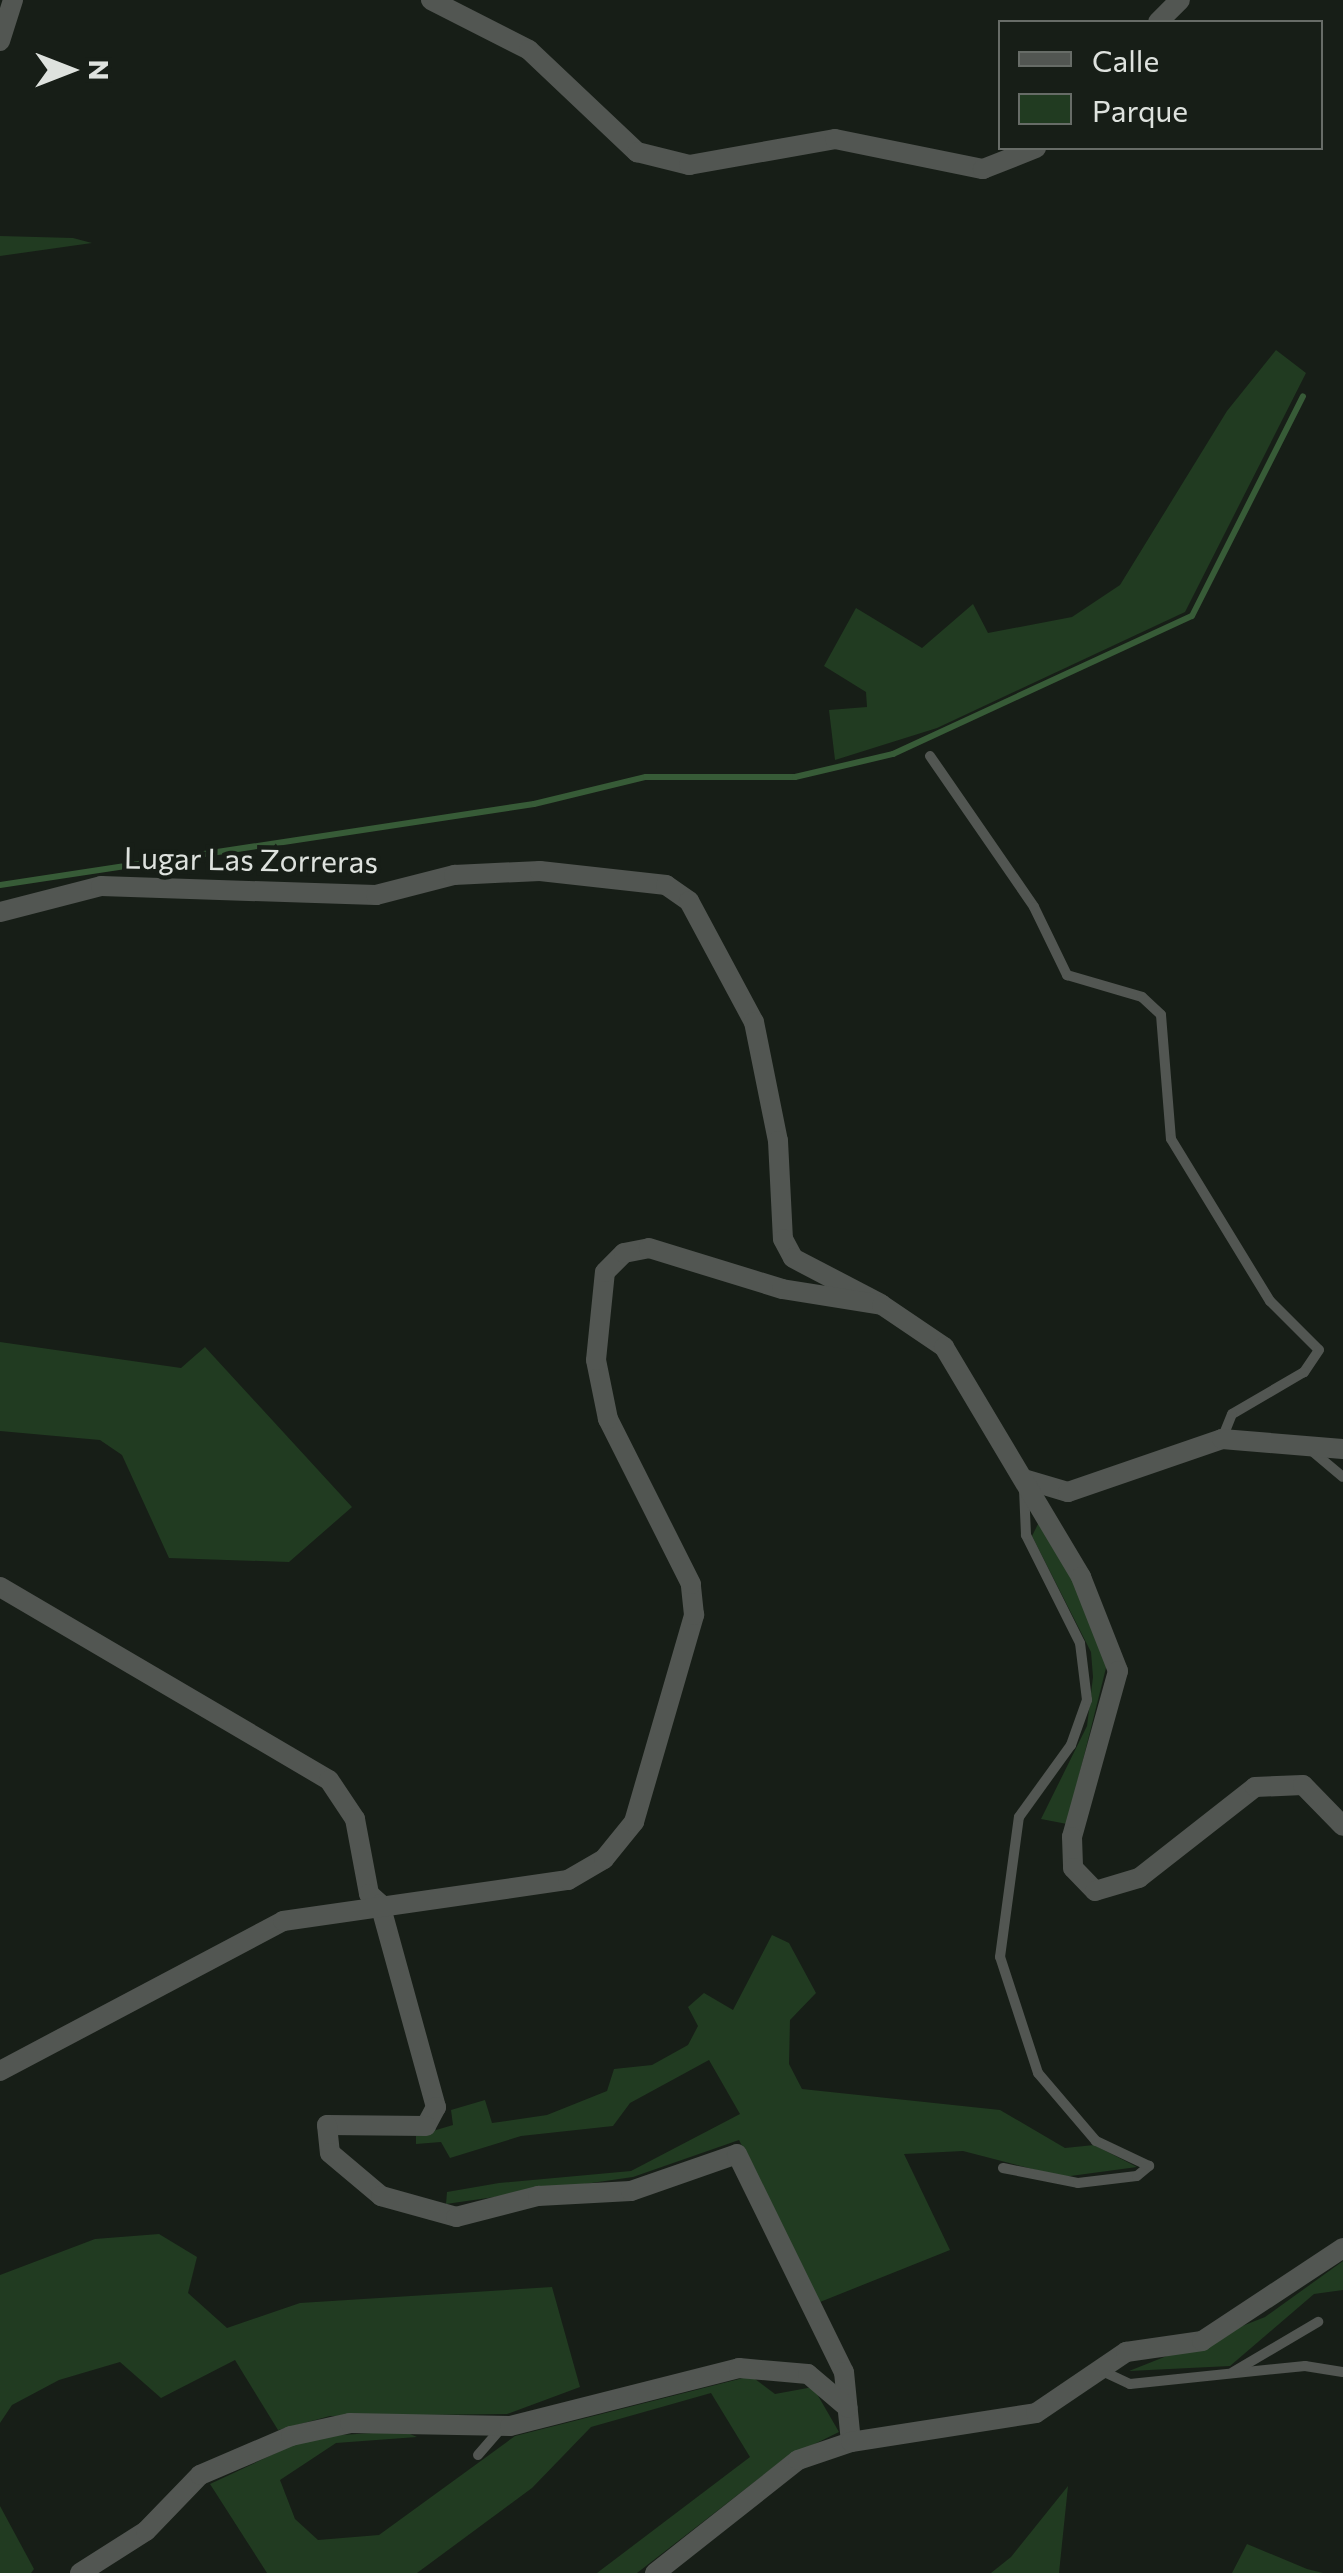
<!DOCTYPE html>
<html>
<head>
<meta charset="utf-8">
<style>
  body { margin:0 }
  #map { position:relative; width:1343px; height:2573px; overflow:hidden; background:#171e17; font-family:Commissioner,sans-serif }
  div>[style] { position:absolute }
  .green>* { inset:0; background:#213b21 }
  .stream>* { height:6px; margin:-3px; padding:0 3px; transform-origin:3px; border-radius:3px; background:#375b37 }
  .lane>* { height:10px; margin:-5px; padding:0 5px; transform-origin:5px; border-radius:5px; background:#525652 }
  .street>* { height:20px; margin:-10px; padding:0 10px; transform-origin:10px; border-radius:10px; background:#525652 }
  span { translate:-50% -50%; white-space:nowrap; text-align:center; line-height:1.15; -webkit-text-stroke:9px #171e17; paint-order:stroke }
  .street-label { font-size:30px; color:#dee2de }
  .legend { position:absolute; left:998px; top:20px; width:325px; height:130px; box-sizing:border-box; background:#171e17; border:2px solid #676c67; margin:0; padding:12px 18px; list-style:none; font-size:30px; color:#dee2de }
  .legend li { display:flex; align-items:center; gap:20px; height:50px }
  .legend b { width:50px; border:2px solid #676c67 }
  .north { position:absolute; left:20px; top:20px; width:100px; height:100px; -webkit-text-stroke:8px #171e17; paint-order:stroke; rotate:90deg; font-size:28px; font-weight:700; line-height:40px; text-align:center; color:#dee2de }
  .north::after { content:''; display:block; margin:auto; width:35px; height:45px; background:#dee2de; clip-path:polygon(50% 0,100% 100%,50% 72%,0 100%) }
</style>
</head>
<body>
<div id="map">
  <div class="green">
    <div style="clip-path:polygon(0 236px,73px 238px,92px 243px,0 256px)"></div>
    <div style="clip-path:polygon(1276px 350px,1306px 373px,1185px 612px,937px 728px,835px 760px,829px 710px,867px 707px,866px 692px,824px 666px,856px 608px,922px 648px,973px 604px,988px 633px,1072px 617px,1120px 585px,1227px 411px)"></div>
    <div style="clip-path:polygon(0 1342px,181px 1368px,205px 1347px,352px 1507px,289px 1562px,169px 1558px,122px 1455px,100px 1440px,0 1431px)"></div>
    <div style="clip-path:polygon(1040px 1520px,1076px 1580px,1107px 1664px,1067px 1824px,1041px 1819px,1087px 1726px,1093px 1677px,1091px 1652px,1032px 1536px)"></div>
    <div style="clip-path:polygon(772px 1935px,789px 1943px,816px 1993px,790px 2020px,789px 2064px,802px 2089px,1000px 2110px,1065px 2148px,1094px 2145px,1137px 2167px,1063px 2177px,963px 2151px,904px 2154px,950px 2250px,820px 2302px,739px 2140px,633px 2177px,446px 2204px,447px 2192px,499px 2183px,631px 2171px,740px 2114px,709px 2060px,630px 2103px,613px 2126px,521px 2136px,450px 2158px,441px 2142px,416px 2144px,416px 2136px,453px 2125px,451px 2110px,485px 2100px,492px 2123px,547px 2115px,607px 2091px,614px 2069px,652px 2065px,688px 2045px,698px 2026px,688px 2007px,704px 1993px,733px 2010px)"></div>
    <div style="clip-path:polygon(159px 2234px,197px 2257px,188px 2293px,227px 2328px,300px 2303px,552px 2287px,580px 2387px,507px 2414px,330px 2416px,278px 2430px,235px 2360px,161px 2398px,120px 2362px,59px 2380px,12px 2405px,0 2423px,0 2275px,95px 2239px)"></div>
    <div style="clip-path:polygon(1343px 2261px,1343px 2290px,1314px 2294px,1230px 2366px,1129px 2371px,1265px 2317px)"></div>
    <div style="clip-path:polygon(751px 2376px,775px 2394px,813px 2387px,839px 2432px,784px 2459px,637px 2573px,597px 2573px,750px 2457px,711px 2393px,591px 2427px,532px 2488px,417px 2573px,267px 2573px,210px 2484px,310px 2437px,403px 2431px,417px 2437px,336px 2443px,280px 2480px,295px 2519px,318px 2540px,379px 2535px,515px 2436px)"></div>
    <div style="clip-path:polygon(1068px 2486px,1059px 2573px,991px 2573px,1011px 2557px)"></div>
    <div style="clip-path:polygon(0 2506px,34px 2569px,31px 2573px,0 2573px)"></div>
    <div style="clip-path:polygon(1247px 2544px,1307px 2569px,1323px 2573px,1232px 2573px)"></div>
  </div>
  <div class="stream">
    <div style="left:0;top:885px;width:540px;rotate:-8.63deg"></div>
    <div style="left:534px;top:804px;width:115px;rotate:-13.6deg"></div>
    <div style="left:646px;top:777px;width:149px"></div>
    <div style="left:795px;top:777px;width:101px;rotate:-13.2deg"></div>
    <div style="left:893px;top:754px;width:329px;rotate:-24.8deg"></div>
    <div style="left:1192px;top:616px;width:246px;rotate:-63.2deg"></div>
  </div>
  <div class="lane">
    <div style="left:930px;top:756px;width:183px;rotate:55.4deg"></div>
    <div style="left:1034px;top:907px;width:76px;rotate:64.1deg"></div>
    <div style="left:1067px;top:975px;width:78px;rotate:16.3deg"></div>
    <div style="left:1142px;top:997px;width:26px;rotate:43deg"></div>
    <div style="left:1161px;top:1015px;width:124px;rotate:85.4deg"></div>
    <div style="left:1171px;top:1139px;width:190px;rotate:58.6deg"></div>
    <div style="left:1270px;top:1301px;width:69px;rotate:45deg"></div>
    <div style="left:1319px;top:1350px;width:27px;rotate:124deg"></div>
    <div style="left:1304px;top:1372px;width:83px;rotate:149.7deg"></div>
    <div style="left:1232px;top:1414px;width:27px;rotate:112deg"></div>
    <div style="left:1306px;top:1446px;width:48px;rotate:40deg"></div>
    <div style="left:1003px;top:2168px;width:76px;rotate:11.3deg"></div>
    <div style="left:1078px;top:2183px;width:59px;rotate:-6.8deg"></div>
    <div style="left:1137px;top:2176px;width:16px;rotate:-40deg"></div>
    <div style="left:1149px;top:2166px;width:59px;rotate:-154.7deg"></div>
    <div style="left:1096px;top:2141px;width:89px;rotate:-130.5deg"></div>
    <div style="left:1038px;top:2073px;width:122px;rotate:-108.1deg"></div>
    <div style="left:1000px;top:1957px;width:141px;rotate:-82.3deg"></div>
    <div style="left:1019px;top:1817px;width:89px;rotate:-54.2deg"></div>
    <div style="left:1071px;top:1745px;width:48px;rotate:-70.4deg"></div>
    <div style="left:1087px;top:1700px;width:57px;rotate:-97deg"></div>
    <div style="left:1080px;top:1643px;width:121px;rotate:-116.6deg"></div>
    <div style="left:1026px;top:1535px;width:45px;rotate:-92.5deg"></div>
    <div style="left:1100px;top:2370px;width:33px;rotate:25deg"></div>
    <div style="left:1130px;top:2384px;width:176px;rotate:-5.9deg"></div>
    <div style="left:1305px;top:2366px;width:38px;rotate:9deg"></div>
    <div style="left:1233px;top:2372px;width:99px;rotate:-30.5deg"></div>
    <div style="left:478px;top:2455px;width:38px;rotate:-49deg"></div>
  </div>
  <div class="street">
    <div style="left:431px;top:0;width:110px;rotate:27deg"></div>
    <div style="left:529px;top:50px;width:149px;rotate:43.4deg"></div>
    <div style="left:637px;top:152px;width:54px;rotate:14deg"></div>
    <div style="left:689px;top:165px;width:148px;rotate:-10.1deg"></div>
    <div style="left:835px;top:139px;width:151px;rotate:11.5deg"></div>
    <div style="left:983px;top:169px;width:57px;rotate:-21.6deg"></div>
    <div style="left:1158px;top:22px;width:31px;rotate:-45deg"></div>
    <div style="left:0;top:41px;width:43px;rotate:-72.4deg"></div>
    <div style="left:0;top:912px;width:104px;rotate:-14.4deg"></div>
    <div style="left:101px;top:886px;width:275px;rotate:1.9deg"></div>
    <div style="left:376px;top:895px;width:81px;rotate:-14.4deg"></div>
    <div style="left:454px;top:875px;width:86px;rotate:-2.7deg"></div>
    <div style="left:540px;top:871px;width:127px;rotate:6.3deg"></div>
    <div style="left:666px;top:885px;width:28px;rotate:35deg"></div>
    <div style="left:689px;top:901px;width:137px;rotate:61.8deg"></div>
    <div style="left:754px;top:1022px;width:121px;rotate:78.6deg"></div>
    <div style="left:778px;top:1141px;width:98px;rotate:87.1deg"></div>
    <div style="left:783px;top:1239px;width:21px;rotate:62deg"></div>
    <div style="left:793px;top:1258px;width:99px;rotate:27.6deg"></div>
    <div style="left:1024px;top:1479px;width:46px;rotate:16.5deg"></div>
    <div style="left:1068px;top:1492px;width:163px;rotate:-19deg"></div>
    <div style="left:1222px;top:1439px;width:121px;rotate:4.7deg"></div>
    <div style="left:0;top:1587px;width:381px;rotate:30.4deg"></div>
    <div style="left:329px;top:1780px;width:47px;rotate:56.3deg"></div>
    <div style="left:355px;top:1819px;width:76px;rotate:79.4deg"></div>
    <div style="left:369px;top:1894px;width:15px;rotate:42deg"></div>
    <div style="left:380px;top:1904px;width:211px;rotate:74.6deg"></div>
    <div style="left:436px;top:2107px;width:21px;rotate:118deg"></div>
    <div style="left:426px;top:2126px;width:99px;rotate:-179.4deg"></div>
    <div style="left:327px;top:2125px;width:28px;rotate:84deg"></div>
    <div style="left:330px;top:2153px;width:67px;rotate:40.1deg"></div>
    <div style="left:381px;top:2196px;width:78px;rotate:15.6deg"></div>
    <div style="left:456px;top:2217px;width:85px;rotate:-14.4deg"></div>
    <div style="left:538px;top:2196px;width:93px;rotate:-3.1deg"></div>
    <div style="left:631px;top:2191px;width:112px;rotate:-19.2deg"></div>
    <div style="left:737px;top:2154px;width:243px;rotate:63.9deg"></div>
    <div style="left:844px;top:2372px;width:70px;rotate:84.3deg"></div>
    <div style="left:0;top:2071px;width:320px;rotate:-27.9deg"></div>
    <div style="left:283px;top:1921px;width:288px;rotate:-8.2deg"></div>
    <div style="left:568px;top:1880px;width:42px;rotate:-30.3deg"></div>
    <div style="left:604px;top:1859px;width:48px;rotate:-51deg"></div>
    <div style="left:634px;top:1822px;width:216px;rotate:-73.8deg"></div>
    <div style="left:694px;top:1615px;width:31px;rotate:-96deg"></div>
    <div style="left:691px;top:1584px;width:185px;rotate:-116.7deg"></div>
    <div style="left:608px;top:1419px;width:60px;rotate:-101.5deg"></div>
    <div style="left:596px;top:1360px;width:88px;rotate:-84.2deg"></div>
    <div style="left:605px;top:1272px;width:27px;rotate:-45deg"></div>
    <div style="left:624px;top:1253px;width:25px;rotate:-11deg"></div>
    <div style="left:649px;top:1248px;width:139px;rotate:17.1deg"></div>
    <div style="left:782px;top:1289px;width:101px;rotate:9.1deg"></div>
    <div style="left:882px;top:1305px;width:75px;rotate:34.1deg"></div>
    <div style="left:944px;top:1347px;width:268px;rotate:59.2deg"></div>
    <div style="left:1081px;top:1577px;width:101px;rotate:68.5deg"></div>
    <div style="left:1118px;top:1671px;width:172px;rotate:105.5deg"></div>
    <div style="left:1072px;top:1837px;width:31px;rotate:88deg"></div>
    <div style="left:1073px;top:1868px;width:32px;rotate:46deg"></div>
    <div style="left:1095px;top:1891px;width:46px;rotate:-16.5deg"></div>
    <div style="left:1139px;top:1878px;width:147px;rotate:-38.1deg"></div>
    <div style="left:1255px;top:1787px;width:48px;rotate:-2.4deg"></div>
    <div style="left:1303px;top:1785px;width:57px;rotate:45.7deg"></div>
    <div style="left:80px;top:2573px;width:78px;rotate:-32.5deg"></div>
    <div style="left:146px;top:2531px;width:78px;rotate:-46deg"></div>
    <div style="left:200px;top:2475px;width:99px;rotate:-23.2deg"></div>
    <div style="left:291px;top:2436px;width:60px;rotate:-12.4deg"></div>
    <div style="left:350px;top:2423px;width:160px;rotate:1.1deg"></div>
    <div style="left:510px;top:2426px;width:236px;rotate:-14.2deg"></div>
    <div style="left:739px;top:2368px;width:69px;rotate:5deg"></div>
    <div style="left:808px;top:2374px;width:52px;rotate:40.4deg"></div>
    <div style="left:655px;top:2573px;width:182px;rotate:-38.3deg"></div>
    <div style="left:798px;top:2460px;width:56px;rotate:-18.8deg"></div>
    <div style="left:851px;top:2442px;width:187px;rotate:-8.9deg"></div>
    <div style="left:1036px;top:2413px;width:109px;rotate:-34.1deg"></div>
    <div style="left:1126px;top:2352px;width:77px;rotate:-8.2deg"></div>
    <div style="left:1202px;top:2341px;width:169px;rotate:-33.4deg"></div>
  </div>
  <div class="street-label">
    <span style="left:251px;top:859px;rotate:1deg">Lugar Las Zorreras</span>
  </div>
  <ul class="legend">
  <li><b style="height:12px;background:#525652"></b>Calle</li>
  <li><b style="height:28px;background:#213b21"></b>Parque</li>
  </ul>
  <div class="north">N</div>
</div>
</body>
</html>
